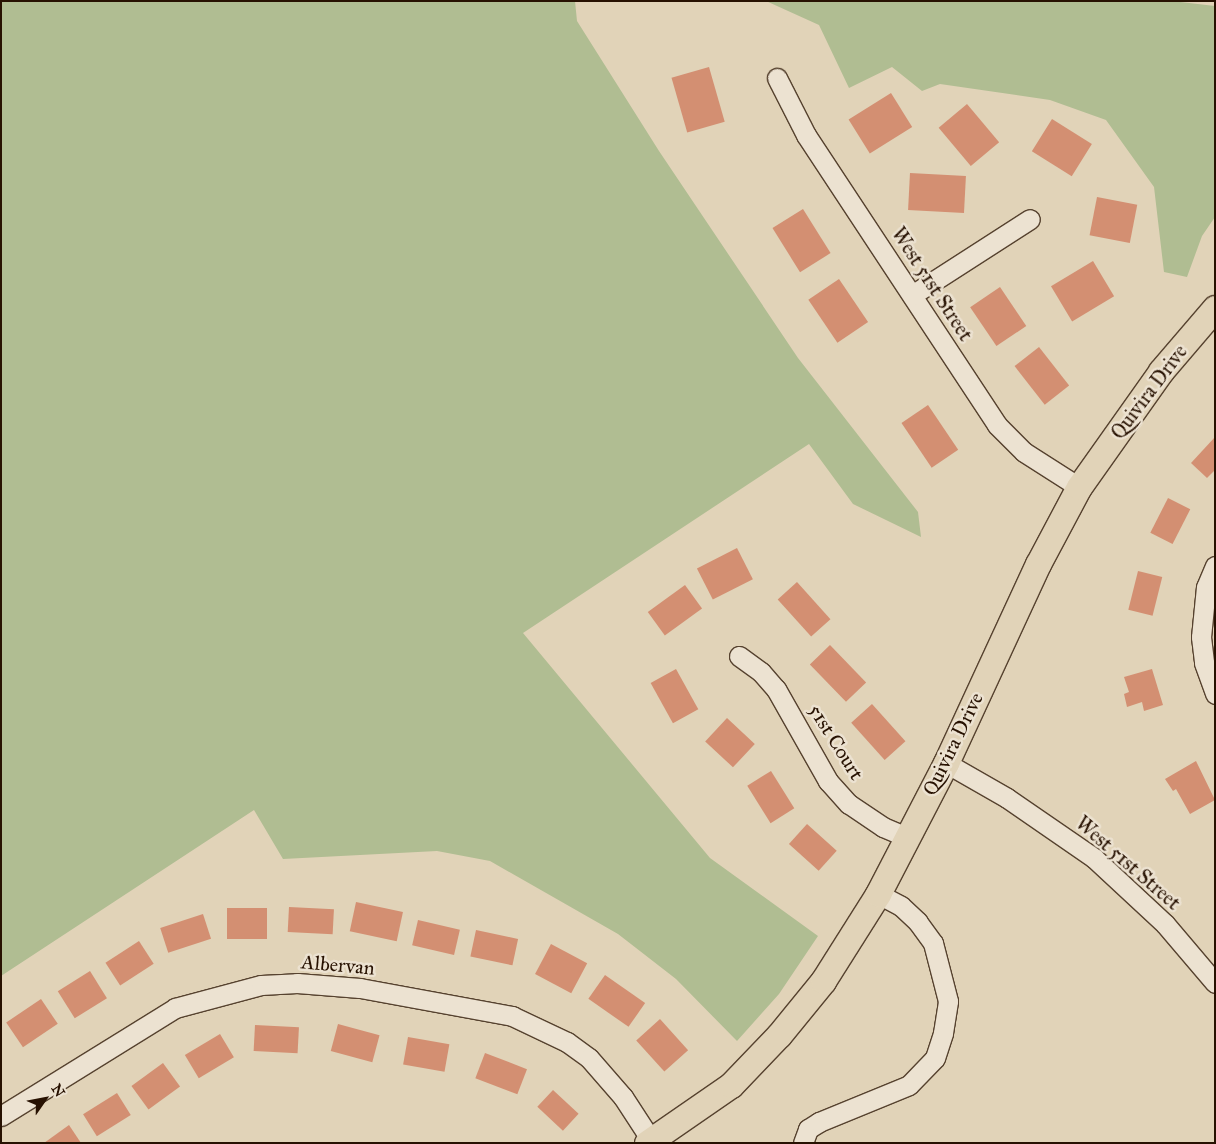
<!DOCTYPE html>
<html>
<head>
<meta charset="utf-8">
<style>
  body { margin:0 }
  #map { position:relative; width:1216px; height:1144px; overflow:hidden; background:#e1d3b8; font-family:"IM FELL Great Primer",serif }
  div>[style] { position:absolute }
  .green>* { inset:0; background:#b0bd92 }
  .building>* { inset:0; background:#d38f72; transform-origin:0 0 }
  .roads { filter:drop-shadow(1px 0 #56422f) drop-shadow(-1px 0 #56422f) drop-shadow(0 1px #56422f) drop-shadow(0 -1px #56422f) }
  .minor>* { height:19px; margin:-9.5px; padding:0 9.5px; transform-origin:9.5px; border-radius:9.5px; background:#ece2d1 }
  .major>* { height:25px; margin:-12.5px; padding:0 12.5px; transform-origin:12.5px; border-radius:12.5px; background:#e1d3b8 }
  span { translate:-50% -50%; white-space:nowrap; text-align:center; line-height:1.15; -webkit-text-stroke:5px #ece2d1; paint-order:stroke }
  .street-label { font-size:20px; color:#271101 }
  .frame { position:absolute; inset:0; border:2px solid #271101; pointer-events:none }
  .north { position:absolute; left:20px; top:1074px; width:50px; height:50px; -webkit-text-stroke:4px #ece2d1; paint-order:stroke; rotate:57deg; font-size:14px; font-weight:700; line-height:20px; text-align:center; color:#271101 }
  .north::after { content:''; display:block; margin:auto; width:18px; height:22px; background:#271101; clip-path:polygon(50% 0,100% 100%,50% 72%,0 100%) }
</style>
</head>
<body>
<div id="map">
  <div class="green">
    <div style="clip-path:polygon(1px 1px,575px 1px,577px 21px,659px 151px,798px 358px,918px 512px,921px 537px,853px 504px,809px 444px,523px 633px,710px 858px,818px 936px,779px 994px,737px 1041px,676px 979px,618px 934px,490px 861px,437px 851px,283px 859px,254px 810px,1px 976px)"></div>
    <div style="clip-path:polygon(766px 1px,1172px 1px,1215px 6px,1215px 217px,1202px 236px,1187px 277px,1164px 272px,1154px 187px,1106px 120px,1050px 100px,940px 84px,922px 91px,892px 67px,849px 88px,819px 25px)"></div>
  </div>
  <div class="building">
    <div style="left:709px;top:67px;width:57px;height:39px;rotate:74deg"></div>
    <div style="left:891px;top:93px;width:40px;height:50px;rotate:58deg"></div>
    <div style="left:967px;top:104px;width:50px;height:37px;rotate:50deg"></div>
    <div style="left:1052px;top:119px;width:47px;height:38px;rotate:32deg"></div>
    <div style="left:910px;top:173px;width:56px;height:37px;rotate:3deg"></div>
    <div style="left:1097px;top:197px;width:41px;height:39px;rotate:11deg"></div>
    <div style="left:803px;top:209px;width:52px;height:36px;rotate:58deg"></div>
    <div style="left:1093px;top:261px;width:41px;height:49px;rotate:59deg"></div>
    <div style="left:839px;top:279px;width:52px;height:37px;rotate:56deg"></div>
    <div style="left:1000px;top:287px;width:47px;height:36px;rotate:56deg"></div>
    <div style="left:1039px;top:347px;width:49px;height:31px;rotate:52deg"></div>
    <div style="left:928px;top:405px;width:54px;height:32px;rotate:56deg"></div>
    <div style="clip-path:polygon(1215px 437px,1215px 470px,1207px 478px,1191px 463px)"></div>
    <div style="left:1168px;top:498px;width:25px;height:39px;rotate:27deg"></div>
    <div style="left:737px;top:548px;width:35px;height:45px;rotate:63deg"></div>
    <div style="left:1138px;top:571px;width:25px;height:40px;rotate:14deg"></div>
    <div style="left:797px;top:582px;width:50px;height:26px;rotate:48deg"></div>
    <div style="left:685px;top:585px;width:29px;height:46px;rotate:54deg"></div>
    <div style="left:830px;top:645px;width:52px;height:28px;rotate:46deg"></div>
    <div style="left:676px;top:669px;width:46px;height:29px;rotate:61deg"></div>
    <div style="clip-path:polygon(1152px 669px,1163px 705px,1144px 711px,1142px 702px,1127px 707px,1124px 694px,1129px 692px,1124px 677px)"></div>
    <div style="left:872px;top:704px;width:50px;height:28px;rotate:48deg"></div>
    <div style="left:727px;top:718px;width:38px;height:32px;rotate:43deg"></div>
    <div style="clip-path:polygon(1196px 761px,1215px 800px,1190px 814px,1176px 789px,1173px 791px,1165px 779px)"></div>
    <div style="left:771px;top:771px;width:44px;height:28px;rotate:58deg"></div>
    <div style="left:807px;top:824px;width:40px;height:27px;rotate:42deg"></div>
    <div style="left:356px;top:902px;width:48px;height:30px;rotate:12deg"></div>
    <div style="left:289px;top:907px;width:45px;height:25px;rotate:3deg"></div>
    <div style="left:227px;top:908px;width:40px;height:31px"></div>
    <div style="left:203px;top:914px;width:26px;height:45px;rotate:72deg"></div>
    <div style="left:418px;top:920px;width:43px;height:26px;rotate:13deg"></div>
    <div style="left:476px;top:930px;width:43px;height:27px;rotate:12deg"></div>
    <div style="left:139px;top:941px;width:27px;height:40px;rotate:57deg"></div>
    <div style="left:551px;top:944px;width:41px;height:34px;rotate:28deg"></div>
    <div style="left:90px;top:971px;width:32px;height:38px;rotate:58deg"></div>
    <div style="left:605px;top:975px;width:49px;height:29px;rotate:35deg"></div>
    <div style="left:41px;top:999px;width:30px;height:42px;rotate:56deg"></div>
    <div style="left:660px;top:1019px;width:42px;height:32px;rotate:48deg"></div>
    <div style="left:338px;top:1024px;width:43px;height:28px;rotate:15deg"></div>
    <div style="left:255px;top:1025px;width:44px;height:26px;rotate:3deg"></div>
    <div style="left:220px;top:1034px;width:27px;height:41px;rotate:59deg"></div>
    <div style="left:408px;top:1037px;width:42px;height:28px;rotate:10deg"></div>
    <div style="left:485px;top:1053px;width:45px;height:27px;rotate:21deg"></div>
    <div style="left:163px;top:1063px;width:29px;height:39px;rotate:54deg"></div>
    <div style="left:553px;top:1090px;width:35px;height:23px;rotate:43deg"></div>
    <div style="left:117px;top:1093px;width:26px;height:40px;rotate:58deg"></div>
    <div style="clip-path:polygon(69px 1125px,81px 1143px,44px 1143px)"></div>
  </div>
  <div class="roads">
    <div class="minor">
      <div style="left:777px;top:78px;width:64px;rotate:63deg"></div>
      <div style="left:806px;top:135px;width:347px;rotate:56.6deg"></div>
      <div style="left:997px;top:425px;width:38px;rotate:45deg"></div>
      <div style="left:1024px;top:452px;width:65px;rotate:32.5deg"></div>
      <div style="left:912px;top:295px;width:140px;rotate:-32.8deg"></div>
      <div style="left:1215px;top:566px;width:23px;rotate:113deg"></div>
      <div style="left:1206px;top:587px;width:50px;rotate:95.7deg"></div>
      <div style="left:1201px;top:637px;width:26px;rotate:83deg"></div>
      <div style="left:1204px;top:663px;width:33px;rotate:70deg"></div>
      <div style="left:739px;top:656px;width:27px;rotate:36deg"></div>
      <div style="left:761px;top:672px;width:23px;rotate:49deg"></div>
      <div style="left:776px;top:689px;width:106px;rotate:60.5deg"></div>
      <div style="left:828px;top:781px;width:31px;rotate:48deg"></div>
      <div style="left:849px;top:804px;width:41px;rotate:34.1deg"></div>
      <div style="left:883px;top:827px;width:25px;rotate:23deg"></div>
      <div style="left:946px;top:763px;width:70px;rotate:29.8deg"></div>
      <div style="left:1007px;top:798px;width:106px;rotate:34.6deg"></div>
      <div style="left:1094px;top:858px;width:97px;rotate:42.9deg"></div>
      <div style="left:1165px;top:924px;width:77px;rotate:49.7deg"></div>
      <div style="left:1px;top:1116px;width:205px;rotate:-31.8deg"></div>
      <div style="left:175px;top:1008px;width:89px;rotate:-15deg"></div>
      <div style="left:261px;top:985px;width:36px;rotate:-3deg"></div>
      <div style="left:297px;top:983px;width:63px;rotate:4.5deg"></div>
      <div style="left:360px;top:988px;width:155px;rotate:10.4deg"></div>
      <div style="left:512px;top:1016px;width:61px;rotate:25.3deg"></div>
      <div style="left:567px;top:1042px;width:27px;rotate:36deg"></div>
      <div style="left:589px;top:1058px;width:52px;rotate:48.9deg"></div>
      <div style="left:623px;top:1097px;width:51px;rotate:56.9deg"></div>
      <div style="left:803px;top:1143px;width:15px;rotate:-70deg"></div>
      <div style="left:808px;top:1129px;width:13px;rotate:-32deg"></div>
      <div style="left:819px;top:1122px;width:97px;rotate:-22.3deg"></div>
      <div style="left:909px;top:1085px;width:37px;rotate:-46deg"></div>
      <div style="left:935px;top:1058px;width:26px;rotate:-72deg"></div>
      <div style="left:943px;top:1033px;width:32px;rotate:-81deg"></div>
      <div style="left:948px;top:1001px;width:60px;rotate:-104.5deg"></div>
      <div style="left:933px;top:943px;width:26px;rotate:-126deg"></div>
      <div style="left:918px;top:922px;width:23px;rotate:-137deg"></div>
      <div style="left:901px;top:906px;width:26px;rotate:-152deg"></div>
    </div>
    <div class="major">
      <div style="left:647px;top:1143px;width:102px;rotate:-34.6deg"></div>
      <div style="left:731px;top:1085px;width:69px;rotate:-46.2deg"></div>
      <div style="left:779px;top:1035px;width:70px;rotate:-50.8deg"></div>
      <div style="left:823px;top:981px;width:103px;rotate:-57.7deg"></div>
      <div style="left:878px;top:894px;width:148px;rotate:-62.6deg"></div>
      <div style="left:946px;top:763px;width:219px;rotate:-65.2deg"></div>
      <div style="left:1038px;top:564px;width:87px;rotate:-62deg"></div>
      <div style="left:1079px;top:487px;width:142px;rotate:-54.7deg"></div>
      <div style="left:1161px;top:371px;width:83px;rotate:-49.4deg"></div>
    </div>
  </div>
  <div class="street-label">
    <span style="left:932px;top:284px;rotate:57deg">West 51st Street</span>
    <span style="left:1149px;top:392px;rotate:-53deg">Quivira Drive</span>
    <span style="left:836px;top:742px;rotate:58deg">51st Court</span>
    <span style="left:953px;top:744px;rotate:-64deg">Quivira Drive</span>
    <span style="left:1128px;top:863px;rotate:41deg">West 51st Street</span>
    <span style="left:338px;top:965px;rotate:5deg">Albervan</span>
  </div>
  <div class="frame"></div>
  <div class="north">N</div>
</div>
</body>
</html>
